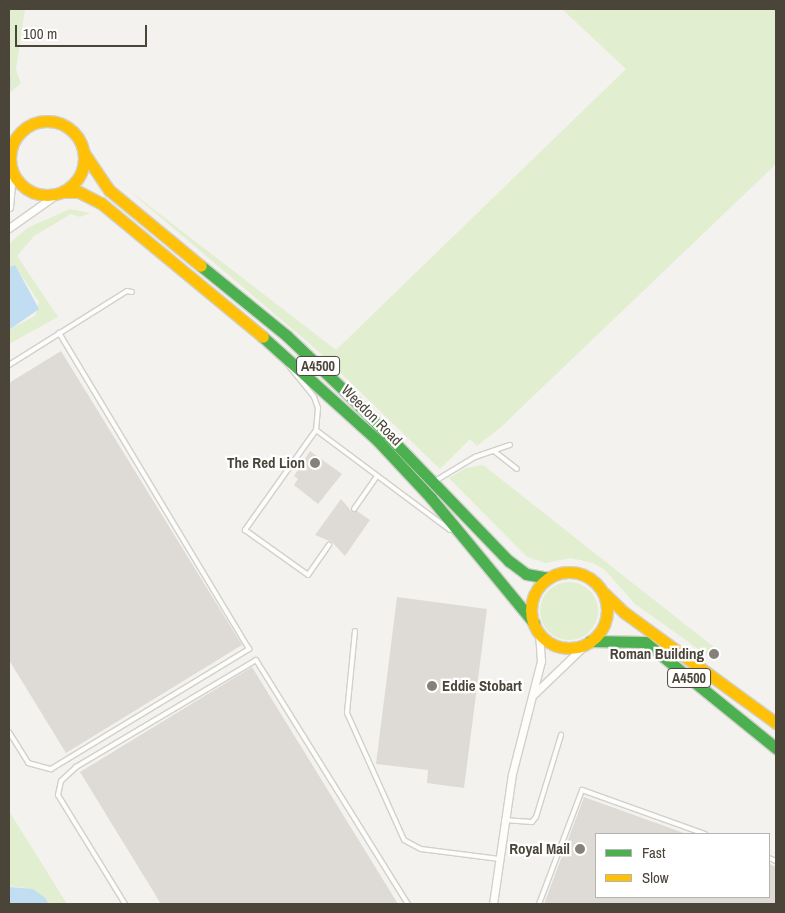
<!DOCTYPE html>
<html>
<head>
<meta charset="utf-8">
<style>
  body { margin:0 }
  #map { position:relative; width:785px; height:913px; overflow:hidden; background:#f4f2ee; font-family:"Archivo Narrow",sans-serif }
  div>[style] { position:absolute }
  .green>* { inset:0; background:#e1eecf }
  .round { border-radius:50% }
  .water>* { inset:0; background:#c0ddf1 }
  .stream>* { height:2.5px; margin:-1.25px; padding:0 1.25px; transform-origin:1.25px; border-radius:1.25px; background:#c0ddf1 }
  .river>* { height:16px; margin:-8px; padding:0 8px; transform-origin:8px; border-radius:8px; background:#c0ddf1 }
  .building>* { inset:0; background:#dedbd6 }
  .roads { filter:drop-shadow(1px 0 #d2d0cb) drop-shadow(-1px 0 #d2d0cb) drop-shadow(0 1px #d2d0cb) drop-shadow(0 -1px #d2d0cb) }
  .lane>* { height:4px; margin:-2px; padding:0 2px; transform-origin:2px; border-radius:2px; background:#fdfdfc }
  .street>* { height:7px; margin:-3.5px; padding:0 3.5px; transform-origin:3.5px; border-radius:3.5px; background:#fdfdfc }
  .fast>* { height:11px; margin:-5.5px; padding:0 5.5px; transform-origin:5.5px; border-radius:5.5px; background:#4caf50 }
  .slow>* { height:11px; margin:-5.5px; padding:0 5.5px; transform-origin:5.5px; border-radius:5.5px; background:#ffc107 }
  .slow>.ring { margin:-5.5px; padding:0; box-sizing:content-box; background:none; border:11px solid #ffc107; border-radius:50% }
  .dots>* { width:14px; height:14px; translate:-50% -50%; box-sizing:border-box; border:2px solid #fff; border-radius:50% }
  span { translate:-50% -50%; white-space:nowrap; text-align:center; line-height:1.15; -webkit-text-stroke:4.5px #fff; paint-order:stroke }
  .shield-label span { padding:1px 4px; background:#fff; border:1px solid; border-radius:4px; -webkit-text-stroke-width:0 }
  .shield-label { font-size:14px; color:#4b4439; font-weight:700 }
  .street-label { font-size:15px; color:#4b4439 }
  .poi-label { font-size:15px; color:#4b4439; font-weight:700 }
  .right { translate:-100% -50%; text-align:right }
  .left { translate:0 -50%; text-align:left }
  .frame { position:absolute; inset:0; border:10px solid #4b4439; pointer-events:none }
  .legend { position:absolute; left:595px; top:833px; width:175px; height:65px; box-sizing:border-box; background:#fff; border:1px solid #b7b4b0; margin:0; padding:6px 9px; list-style:none; font-size:15px; color:#4b4439 }
  .legend li { display:flex; align-items:center; gap:10px; height:25px }
  .legend b { width:25px; border:1px solid #b7b4b0 }
  .scale { position:absolute; left:15px; top:25px; width:132px; height:22px; box-sizing:border-box; border:2px solid #4b4439; border-top:0; padding-left:6px; font-size:15px; line-height:18px; white-space:nowrap; color:#4b4439; -webkit-text-stroke:4px #fff; paint-order:stroke }
</style>
</head>
<body>
<div id="map">
  <div class="green">
    <div style="clip-path:polygon(9px 9px,25px 9px,16px 70px,21px 83px,9px 94px)"></div>
    <div style="clip-path:polygon(562px 9px,776px 9px,776px 164px,501px 427px,477px 446px,470px 439px,440px 469px,317px 350px,126px 188px,336px 350px,626px 69px)"></div>
    <div style="clip-path:polygon(70px 209px,90px 213px,80px 217px,71px 214px,34px 236px,17px 256px,58px 317px,9px 344px,9px 330px,35px 316px,39px 302px,15px 266px,9px 267px,9px 244px,27px 228px)"></div>
    <div style="clip-path:polygon(483px 465px,715px 648px,711px 658px,635px 604px,605px 570px,593px 563px,571px 558px,546px 563px,527px 557px,449px 478px,466px 468px)"></div>
    <div class="round" style="left:540px;top:582px;width:58px;height:58px"></div>
    <div style="clip-path:polygon(9px 811px,67px 904px,48px 904px,28px 888px,9px 886px)"></div>
  </div>
  <div class="water">
    <div style="clip-path:polygon(15px 265px,39px 309px,9px 330px,9px 267px)"></div>
  </div>
  <div class="stream">
    <div style="left:9px;top:76px;width:12px;rotate:90deg"></div>
  </div>
  <div class="river">
    <div style="left:9px;top:895px;width:21px;rotate:5deg"></div>
    <div style="left:30px;top:897px;width:12px;rotate:35deg"></div>
  </div>
  <div class="building">
    <div style="clip-path:polygon(61px 351px,242px 645px,66px 753px,9px 660px,9px 383px)"></div>
    <div style="clip-path:polygon(310px 451px,342px 474px,318px 504px,294px 485px,298px 479px,294px 476px)"></div>
    <div style="clip-path:polygon(341px 499px,352px 512px,357px 511px,370px 520px,345px 556px,332px 542px,315px 535px)"></div>
    <div style="clip-path:polygon(397px 597px,487px 609px,464px 788px,427px 783px,428px 770px,376px 764px)"></div>
    <div style="clip-path:polygon(252px 667px,398px 904px,161px 904px,80px 772px)"></div>
    <div style="clip-path:polygon(584px 797px,684px 833px,596px 834px,596px 897px,769px 897px,769px 864px,776px 867px,776px 904px,544px 904px)"></div>
  </div>
  <div class="roads">
    <div class="lane">
      <div style="left:9px;top:365px;width:139px;rotate:-32.1deg"></div>
      <div style="left:127px;top:291px;width:5px;rotate:11deg"></div>
      <div style="left:289px;top:366px;width:40px;rotate:51deg"></div>
      <div style="left:314px;top:397px;width:12px;rotate:70deg"></div>
      <div style="left:318px;top:408px;width:22px;rotate:95deg"></div>
      <div style="left:316px;top:430px;width:123px;rotate:125.4deg"></div>
      <div style="left:245px;top:530px;width:77px;rotate:35.5deg"></div>
      <div style="left:308px;top:575px;width:37px;rotate:-55deg"></div>
      <div style="left:316px;top:430px;width:167px;rotate:36.7deg"></div>
      <div style="left:494px;top:451px;width:29px;rotate:38deg"></div>
      <div style="left:435px;top:481px;width:47px;rotate:-31deg"></div>
      <div style="left:475px;top:457px;width:37px;rotate:-19deg"></div>
      <div style="left:354px;top:509px;width:38px;rotate:-55deg"></div>
      <div style="left:355px;top:631px;width:82px;rotate:95.6deg"></div>
      <div style="left:347px;top:713px;width:139px;rotate:65.8deg"></div>
      <div style="left:404px;top:840px;width:19px;rotate:28deg"></div>
      <div style="left:421px;top:849px;width:79px;rotate:7.3deg"></div>
      <div style="left:9px;top:732px;width:36px;rotate:58deg"></div>
      <div style="left:28px;top:763px;width:24px;rotate:15deg"></div>
      <div style="left:51px;top:769px;width:232px;rotate:-31.2deg"></div>
      <div style="left:249px;top:649px;width:369px;rotate:-121deg"></div>
      <div style="left:504px;top:820px;width:28px;rotate:4deg"></div>
      <div style="left:532px;top:822px;width:6px;rotate:-51deg"></div>
      <div style="left:536px;top:817px;width:86px;rotate:-73deg"></div>
      <div style="left:769px;top:858px;width:8px;rotate:23deg"></div>
      <div style="left:125px;top:904px;width:128px;rotate:-121.6deg"></div>
      <div style="left:58px;top:795px;width:14px;rotate:-78deg"></div>
      <div style="left:61px;top:781px;width:21px;rotate:-43deg"></div>
      <div style="left:76px;top:767px;width:209px;rotate:-30.7deg"></div>
      <div style="left:256px;top:660px;width:287px;rotate:58.1deg"></div>
      <div style="left:539px;top:904px;width:122px;rotate:-69.3deg"></div>
      <div style="left:582px;top:790px;width:131px;rotate:19.7deg"></div>
    </div>
    <div class="street">
      <div style="left:9px;top:207px;width:35px;rotate:-85deg"></div>
      <div style="left:9px;top:228px;width:59px;rotate:-35.3deg"></div>
      <div style="left:534px;top:694px;width:74px;rotate:-43.9deg"></div>
      <div style="left:493px;top:904px;width:131px;rotate:-81.7deg"></div>
      <div style="left:512px;top:774px;width:117px;rotate:-75.6deg"></div>
      <div style="left:541px;top:661px;width:29px;rotate:-94deg"></div>
    </div>
    <div class="fast">
      <div style="left:201px;top:266px;width:111px;rotate:39.1deg"></div>
      <div style="left:287px;top:336px;width:86px;rotate:43.6deg"></div>
      <div style="left:349px;top:395px;width:231px;rotate:46.1deg"></div>
      <div style="left:509px;top:561px;width:21px;rotate:37deg"></div>
      <div style="left:526px;top:574px;width:23px;rotate:10deg"></div>
      <div style="left:263px;top:337px;width:154px;rotate:42.1deg"></div>
      <div style="left:377px;top:440px;width:79px;rotate:47deg"></div>
      <div style="left:431px;top:498px;width:162px;rotate:50.5deg"></div>
      <div style="left:590px;top:641px;width:55px;rotate:1deg"></div>
      <div style="left:645px;top:642px;width:169px;rotate:39deg"></div>
    </div>
    <div class="slow">
      <div class="ring" style="left:10px;top:121px;width:63px;height:63px"></div>
      <div style="left:84px;top:153px;width:45px;rotate:56deg"></div>
      <div style="left:109px;top:190px;width:119px;rotate:39.6deg"></div>
      <div style="left:63px;top:192px;width:16px"></div>
      <div style="left:79px;top:192px;width:25px;rotate:27deg"></div>
      <div style="left:101px;top:203px;width:210px;rotate:39.6deg"></div>
      <div class="ring" style="left:531px;top:572px;width:65px;height:65px"></div>
      <div style="left:604px;top:593px;width:29px;rotate:44deg"></div>
      <div style="left:625px;top:613px;width:187px;rotate:36.1deg"></div>
    </div>
  </div>
  <div class="dots">
    <div style="left:315px;top:463px;background:#868178"></div>
    <div style="left:714px;top:654px;background:#868178"></div>
    <div style="left:432px;top:686px;background:#868178"></div>
    <div style="left:580px;top:849px;background:#868178"></div>
  </div>
  <div class="shield-label">
    <span style="left:318px;top:366px">A4500</span>
    <span style="left:689px;top:678px">A4500</span>
  </div>
  <div class="street-label">
    <span style="left:372px;top:415px;rotate:45deg">Weedon Road</span>
  </div>
  <div class="poi-label">
    <span class="right" style="left:305px;top:463px">The Red Lion</span>
    <span class="right" style="left:704px;top:654px">Roman Building</span>
    <span class="left" style="left:442px;top:686px">Eddie Stobart</span>
    <span class="right" style="left:570px;top:849px">Royal Mail</span>
  </div>
  <div class="frame"></div>
  <ul class="legend">
  <li><b style="height:6px;background:#4caf50"></b>Fast</li>
  <li><b style="height:6px;background:#ffc107"></b>Slow</li>
  </ul>
  <div class="scale">100 m</div>
</div>
</body>
</html>
